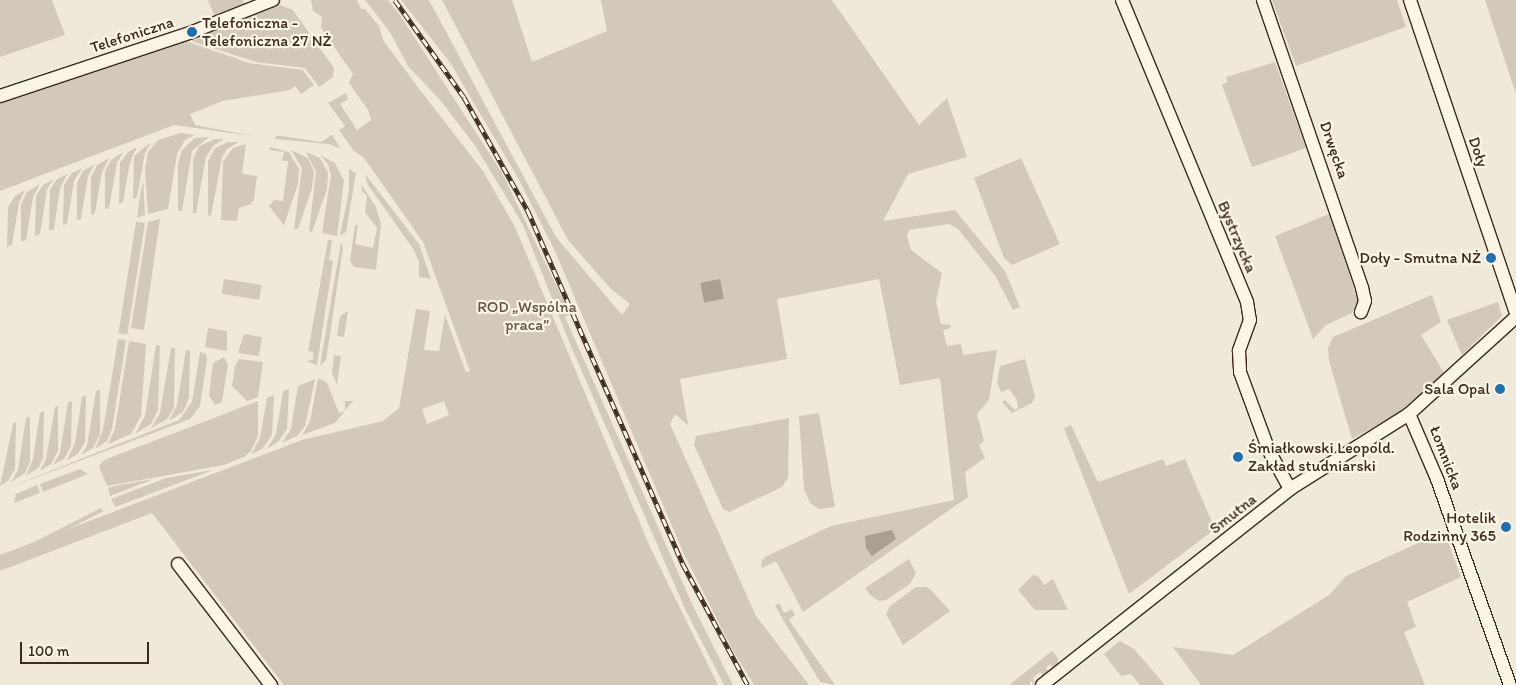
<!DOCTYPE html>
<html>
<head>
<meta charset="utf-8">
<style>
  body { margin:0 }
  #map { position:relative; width:1516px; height:685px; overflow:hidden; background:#f0e9d9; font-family:Itim,sans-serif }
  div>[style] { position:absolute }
  .green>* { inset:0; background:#d2c9ba; transform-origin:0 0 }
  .water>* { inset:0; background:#aaa091; transform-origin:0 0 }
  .roads { filter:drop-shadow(1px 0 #3b2a1e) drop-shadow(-1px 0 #3b2a1e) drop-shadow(0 1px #3b2a1e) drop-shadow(0 -1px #3b2a1e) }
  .minor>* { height:12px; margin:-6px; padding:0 6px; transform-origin:6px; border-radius:6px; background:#fcf5e5 }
  .rail>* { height:4.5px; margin-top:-2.25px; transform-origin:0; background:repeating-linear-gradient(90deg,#fcf5e5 0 8px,#3b2a1e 0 16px); box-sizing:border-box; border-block:1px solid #3b2a1e }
  .dots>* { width:14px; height:14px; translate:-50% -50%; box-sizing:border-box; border:2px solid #fcf5e5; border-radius:50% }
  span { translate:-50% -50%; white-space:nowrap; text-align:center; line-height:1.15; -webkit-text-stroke:4.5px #fcf5e5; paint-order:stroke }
  .poi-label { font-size:16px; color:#3b2a1e }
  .left { translate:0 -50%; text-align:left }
  .right { translate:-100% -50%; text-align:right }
  .street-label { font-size:16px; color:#3b2a1e }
  .park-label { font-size:16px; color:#615245 }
  .scale { position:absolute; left:20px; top:642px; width:129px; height:22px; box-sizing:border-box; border:2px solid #3b2a1e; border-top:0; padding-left:6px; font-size:15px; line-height:18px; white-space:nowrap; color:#3b2a1e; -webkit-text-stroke:4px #fcf5e5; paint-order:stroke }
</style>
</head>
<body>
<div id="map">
  <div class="green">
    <div style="clip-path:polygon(0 0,52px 0,65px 35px,0 57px)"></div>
    <div style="clip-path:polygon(208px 0,243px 0,244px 4px,214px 15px)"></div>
    <div style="clip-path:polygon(evenodd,311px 0,357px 0,361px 9px,365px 9px,379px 26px,383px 40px,420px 90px,483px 171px,515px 227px,650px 547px,718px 685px,284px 685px,152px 513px,0 571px,0 555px,302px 440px,383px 421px,399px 408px,416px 309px,430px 311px,424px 350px,439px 351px,445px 315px,466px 372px,470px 371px,423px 242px,364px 158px,354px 151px,339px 130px,345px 126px,328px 103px,346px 93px,348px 99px,340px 104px,357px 130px,371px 120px,368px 110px,349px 83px,353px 74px,321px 28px,322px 17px,313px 11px,311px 0,444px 401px,449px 415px,427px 424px,422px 409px,444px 401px)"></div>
    <div style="clip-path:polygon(365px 0,388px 0,400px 15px,502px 173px,570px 314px,565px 317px,693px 606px,733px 685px,724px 685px,686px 611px,570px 344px,523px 225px,476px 147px,441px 101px,408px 66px,390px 32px)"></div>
    <div style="clip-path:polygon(401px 0,429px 0,556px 237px,622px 315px,630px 304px,611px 289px,568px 240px,442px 0,512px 0,532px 62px,607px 31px,601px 0,832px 0,919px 125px,947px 98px,967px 157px,908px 174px,883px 221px,955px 210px,1005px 271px,1020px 307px,1013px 310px,996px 277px,958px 229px,949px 224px,909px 230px,907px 236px,911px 250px,942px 273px,936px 301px,941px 324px,951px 325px,949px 329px,943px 330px,947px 346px,961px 344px,963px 355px,997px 350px,989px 400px,977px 414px,984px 441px,979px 445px,985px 458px,965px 472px,968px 497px,803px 612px,776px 561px,762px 568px,761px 562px,765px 557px,831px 526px,954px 500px,940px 378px,900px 385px,879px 279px,777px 299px,787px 359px,680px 379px,688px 425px,675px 414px,670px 424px,756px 616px,809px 685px,754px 685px,732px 649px,683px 552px,554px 249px,518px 178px,451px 64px)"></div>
    <div style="clip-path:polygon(1272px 0,1397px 0,1406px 27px,1296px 66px)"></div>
    <div style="clip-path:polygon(1485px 0,1516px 0,1516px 94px)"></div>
    <div style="clip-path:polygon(280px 5px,293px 10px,334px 68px,333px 77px,319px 87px,305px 68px,256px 62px,191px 41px,198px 39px,198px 36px)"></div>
    <div style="clip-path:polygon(183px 40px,249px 63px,303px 70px,314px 85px,301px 94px,295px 86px,290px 90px,223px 101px,190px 114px,195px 125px,259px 137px,174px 125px,0 191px,0 102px)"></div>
    <div style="clip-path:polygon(1275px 62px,1306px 148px,1252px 167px,1222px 85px,1227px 82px,1226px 77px)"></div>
    <div style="clip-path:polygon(181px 133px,195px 135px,185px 140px,177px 154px,168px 209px,148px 214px,145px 169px,148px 152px,158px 140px)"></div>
    <div style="clip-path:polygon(332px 135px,340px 148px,328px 144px,275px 139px,276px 136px,282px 136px,321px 142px)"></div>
    <div style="clip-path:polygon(209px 137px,192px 151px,182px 211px,178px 211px,178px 164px,182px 150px,195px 138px)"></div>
    <div style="clip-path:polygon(215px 139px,224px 139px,214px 145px,206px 157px,196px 213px,193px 213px,193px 159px,199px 146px)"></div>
    <div style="clip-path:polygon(151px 142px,145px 153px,137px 197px,133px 199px,134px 156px)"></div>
    <div style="clip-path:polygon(228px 142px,239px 142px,227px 149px,222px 157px,211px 216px,208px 215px,208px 161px,215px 148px)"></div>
    <div style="clip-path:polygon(246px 144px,242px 174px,257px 176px,254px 199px,251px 204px,239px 208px,237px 221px,221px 220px,223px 162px,233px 148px)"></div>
    <div style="clip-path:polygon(137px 147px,130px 162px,123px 202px,119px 204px,120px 163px,128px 152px)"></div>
    <div style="clip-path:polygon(270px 147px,289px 152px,299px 169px,298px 184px,284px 225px,269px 206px,274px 200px,283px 201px,288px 161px,282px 161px,284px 152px,270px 150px)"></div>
    <div style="clip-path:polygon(291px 150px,308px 158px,314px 172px,312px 188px,298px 229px,294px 229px,302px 168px)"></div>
    <div style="clip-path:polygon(123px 152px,117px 163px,109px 208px,105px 209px,105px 172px,111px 160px)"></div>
    <div style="clip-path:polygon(306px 152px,320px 158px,328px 173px,327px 189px,312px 232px,309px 231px,316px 172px)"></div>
    <div style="clip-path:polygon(320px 155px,335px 163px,344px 181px,337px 236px,322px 233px,331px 175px,328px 164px)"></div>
    <div style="clip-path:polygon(109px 158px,102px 172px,95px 213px,91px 215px,91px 177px,97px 165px)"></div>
    <div style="clip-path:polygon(1021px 158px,1060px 244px,1012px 265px,1004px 258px,974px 178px)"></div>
    <div style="clip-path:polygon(95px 164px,88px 176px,81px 219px,77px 220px,77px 183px,83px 171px)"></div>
    <div style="clip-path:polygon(82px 168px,74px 181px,67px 224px,63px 225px,64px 185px,72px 173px)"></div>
    <div style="clip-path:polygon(349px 169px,356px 173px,346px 232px,340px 236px,349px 191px)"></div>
    <div style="clip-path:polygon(67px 174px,60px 188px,54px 229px,49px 231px,50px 190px,56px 180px)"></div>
    <div style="clip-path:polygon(365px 174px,419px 244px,431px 279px,419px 277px,419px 262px,414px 250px,368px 185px)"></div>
    <div style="clip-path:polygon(54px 179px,47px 189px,40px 234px,35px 236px,36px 196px,43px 185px)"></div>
    <div style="clip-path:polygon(143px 180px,145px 215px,137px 218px,140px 196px)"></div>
    <div style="clip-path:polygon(40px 184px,33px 197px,26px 240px,21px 242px,21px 205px,27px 192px)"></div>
    <div style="clip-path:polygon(361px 184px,376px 207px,381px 224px,376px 270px,354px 267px,350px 261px,355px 225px,358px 226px,355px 244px,373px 248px,377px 228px,365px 212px,367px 196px,362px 191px)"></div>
    <div style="clip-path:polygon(25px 190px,19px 202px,12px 245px,7px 247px,8px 207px,15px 196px)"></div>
    <div style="clip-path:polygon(1329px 214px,1358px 300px,1352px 313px,1326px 325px,1313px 339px,1275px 236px)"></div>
    <div style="clip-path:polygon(160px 219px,144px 330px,131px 328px,148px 222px)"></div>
    <div style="left:145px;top:223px;width:113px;height:9px;rotate:99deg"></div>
    <div style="clip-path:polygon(328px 240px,332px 240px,329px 260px,333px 261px,317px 365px,306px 361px,313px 360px,313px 352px,308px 351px)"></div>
    <div style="clip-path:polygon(341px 242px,343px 248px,326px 360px,320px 366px)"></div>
    <div style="left:224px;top:279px;width:38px;height:15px;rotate:9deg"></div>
    <div style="clip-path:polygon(1432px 295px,1441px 322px,1421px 335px,1444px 373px,1397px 414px,1352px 439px,1329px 361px,1328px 348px,1333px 337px)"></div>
    <div style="clip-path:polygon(1498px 302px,1502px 316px,1462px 355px,1447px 320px)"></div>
    <div style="clip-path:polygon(348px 311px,344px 337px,337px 336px,340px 316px)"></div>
    <div style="clip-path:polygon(208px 328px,227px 331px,227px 351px,205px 347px)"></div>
    <div style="clip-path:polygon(244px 334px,262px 337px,259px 356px,238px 353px)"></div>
    <div style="clip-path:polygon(118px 339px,126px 340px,112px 429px,107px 441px,95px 449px,103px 430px)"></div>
    <div style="clip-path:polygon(129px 341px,146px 344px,141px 416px,131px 434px,108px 444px,115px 429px)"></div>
    <div style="clip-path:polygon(156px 345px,160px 346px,158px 410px,151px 424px,135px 434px,145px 416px)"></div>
    <div style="clip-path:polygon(171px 348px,175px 348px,174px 408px,167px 419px,151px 428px,160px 413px)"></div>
    <div style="clip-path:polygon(186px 350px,190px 351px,189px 398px,183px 412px,169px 421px,177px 405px)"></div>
    <div style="clip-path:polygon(200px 352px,206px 354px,207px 359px,200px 406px,190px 419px,0 491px,179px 420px,192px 402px)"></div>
    <div style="clip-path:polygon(334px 355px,341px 356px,337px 385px,332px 373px)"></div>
    <div style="clip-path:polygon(224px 357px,228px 364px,222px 402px,215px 405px,209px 396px,213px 363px)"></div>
    <div style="clip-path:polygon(239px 359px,263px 362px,258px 397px,247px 401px,232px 386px,235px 366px)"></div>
    <div style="clip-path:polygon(1025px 359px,1035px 397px,1032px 403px,1012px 413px,1002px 402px,1005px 400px,1015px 410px,1018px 408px,1017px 400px,1009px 389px,1001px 392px,997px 382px,1000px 366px)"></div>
    <div style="clip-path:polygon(318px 378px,327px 383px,339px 413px,345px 411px,345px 401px,353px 401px,335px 423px,302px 435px,310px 422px)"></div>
    <div style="clip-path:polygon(315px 379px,305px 426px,297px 436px,282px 443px,291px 429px,298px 386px)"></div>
    <div style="clip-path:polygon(289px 389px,287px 429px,278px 442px,267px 449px,276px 434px,283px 391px)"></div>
    <div style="clip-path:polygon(100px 390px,100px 434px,93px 448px,81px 455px,87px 446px,96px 391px)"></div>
    <div style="clip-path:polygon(86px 395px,85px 442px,78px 454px,67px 460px,75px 443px,82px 397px)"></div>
    <div style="clip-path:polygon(274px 395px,272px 435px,263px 448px,251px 455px,260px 438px,267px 398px)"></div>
    <div style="clip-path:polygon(72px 401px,71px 446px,64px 459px,53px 465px,60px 453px,68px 402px)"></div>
    <div style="clip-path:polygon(258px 401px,258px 436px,251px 451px,244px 457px,224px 465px,107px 486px,99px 466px,104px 460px)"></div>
    <div style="clip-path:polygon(58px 406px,58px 451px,51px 464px,40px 471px,46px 459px,55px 407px)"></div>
    <div style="clip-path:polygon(44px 411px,43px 458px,38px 468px,26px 476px,33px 459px,40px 413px)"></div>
    <div style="clip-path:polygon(819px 413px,835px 507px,819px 509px,810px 503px,804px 489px,799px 416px)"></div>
    <div style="clip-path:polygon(30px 417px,30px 462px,25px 473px,11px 482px,18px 470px,26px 418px)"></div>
    <div style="clip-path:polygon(789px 418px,788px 478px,782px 487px,729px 512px,723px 509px,694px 445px,696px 436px)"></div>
    <div style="clip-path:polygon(16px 422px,15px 469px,8px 481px,0 486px,13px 424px)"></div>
    <div style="clip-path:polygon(1071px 425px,1098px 482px,1163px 459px,1166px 466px,1185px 459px,1215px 529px,1129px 594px,1064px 428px)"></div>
    <div style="clip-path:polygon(80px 469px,88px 474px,43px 492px,40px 484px)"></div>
    <div style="clip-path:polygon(213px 470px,115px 507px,111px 499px,166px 478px)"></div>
    <div style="clip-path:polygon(154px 479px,110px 496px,108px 488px,119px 485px)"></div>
    <div style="clip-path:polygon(37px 485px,40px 493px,14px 503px,16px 494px)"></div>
    <div style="left:101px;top:508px;width:4px;height:79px;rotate:63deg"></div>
    <div style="clip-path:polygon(1444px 531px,1461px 577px,1407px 602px,1416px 627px,1404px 632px,1425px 685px,1201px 685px,1173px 647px,1233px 655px,1329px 595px,1346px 576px)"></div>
    <div style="clip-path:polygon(909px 559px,916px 573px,910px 584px,886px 600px,879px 601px,870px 595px,865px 588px)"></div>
    <div style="clip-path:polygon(1033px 575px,1038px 576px,1044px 585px,1053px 579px,1068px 610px,1035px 610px,1018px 590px)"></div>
    <div style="clip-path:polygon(916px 587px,927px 587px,932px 591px,950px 611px,903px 645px,886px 614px,890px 606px)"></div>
    <div style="clip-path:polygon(779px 603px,784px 613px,792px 609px,795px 615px,789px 620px,835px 685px,820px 682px,775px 606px)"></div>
    <div style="clip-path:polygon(1120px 641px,1134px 649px,1165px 685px,1140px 685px,1131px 674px,1121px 676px,1104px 654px)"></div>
    <div style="clip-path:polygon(1052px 651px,1058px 658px,1058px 666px,1055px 669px,1050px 664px,1046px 668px,1050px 673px,1044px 677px,1040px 672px,1033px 678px,1034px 685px,1030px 680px,1030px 685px,1009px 685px)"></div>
  </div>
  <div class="water">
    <div style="left:720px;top:279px;width:20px;height:20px;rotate:79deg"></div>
    <div style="clip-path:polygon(892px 530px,896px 539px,872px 556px,866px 548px,865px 536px)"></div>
  </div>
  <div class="roads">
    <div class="minor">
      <div style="left:1122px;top:0;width:327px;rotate:67.5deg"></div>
      <div style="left:1247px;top:302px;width:18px;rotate:81deg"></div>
      <div style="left:1250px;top:320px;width:33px;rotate:110deg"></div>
      <div style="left:1239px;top:351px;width:21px;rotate:87deg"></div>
      <div style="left:1240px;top:372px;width:84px;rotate:69.8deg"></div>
      <div style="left:1269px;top:451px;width:43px;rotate:61.1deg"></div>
      <div style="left:1263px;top:0;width:305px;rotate:71deg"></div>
      <div style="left:1362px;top:288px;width:13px;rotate:77deg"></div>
      <div style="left:1365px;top:301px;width:12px;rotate:110deg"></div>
      <div style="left:1410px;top:0;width:331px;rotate:71.3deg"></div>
      <div style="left:0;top:96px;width:202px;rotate:-18.4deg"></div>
      <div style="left:192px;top:32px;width:87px;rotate:-21.6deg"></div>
      <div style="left:1409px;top:414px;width:71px;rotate:66.7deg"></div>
      <div style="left:1437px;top:479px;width:219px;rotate:70.5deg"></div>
      <div style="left:178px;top:564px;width:153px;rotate:52.5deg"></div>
      <div style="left:1042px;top:685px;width:316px;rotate:-38.3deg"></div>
      <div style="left:1290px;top:489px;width:141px;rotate:-32.2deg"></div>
      <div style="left:1409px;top:414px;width:144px;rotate:-42.2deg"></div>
    </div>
  </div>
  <div class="rail">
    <div style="left:395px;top:0;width:119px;rotate:54.6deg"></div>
    <div style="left:464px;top:97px;width:131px;rotate:60.7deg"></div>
    <div style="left:528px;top:211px;width:386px;rotate:66.3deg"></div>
    <div style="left:683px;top:564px;width:137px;rotate:61.8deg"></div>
  </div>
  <div class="dots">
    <div style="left:192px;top:32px;background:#1f6fb2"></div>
    <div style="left:1491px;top:258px;background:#1f6fb2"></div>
    <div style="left:1500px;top:389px;background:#1f6fb2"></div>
    <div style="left:1238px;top:457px;background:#1f6fb2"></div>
    <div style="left:1506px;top:527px;background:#1f6fb2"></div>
  </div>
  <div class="poi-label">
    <span class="left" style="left:202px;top:32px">Telefoniczna -<br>Telefoniczna 27 NŻ</span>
    <span class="right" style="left:1481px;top:258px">Doły - Smutna NŻ</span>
    <span class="right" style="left:1490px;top:389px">Sala Opal</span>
    <span class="left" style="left:1248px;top:457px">Śmiałkowski Leopold.<br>Zakład studniarski</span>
    <span class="right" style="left:1496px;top:527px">Hotelik<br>Rodzinny 365</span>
  </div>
  <div class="street-label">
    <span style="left:132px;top:35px;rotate:-18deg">Telefoniczna</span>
    <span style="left:1334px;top:150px;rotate:71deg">Drwęcka</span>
    <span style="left:1478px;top:152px;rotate:71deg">Doły</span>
    <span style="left:1237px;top:237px;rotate:67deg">Bystrzycka</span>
    <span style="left:1446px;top:458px;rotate:69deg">Łomnicka</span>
    <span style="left:1233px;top:514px;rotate:-38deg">Smutna</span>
  </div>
  <div class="park-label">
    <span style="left:527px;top:316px">ROD „Wspólna<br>praca”</span>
  </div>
  <div class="scale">100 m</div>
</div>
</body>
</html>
